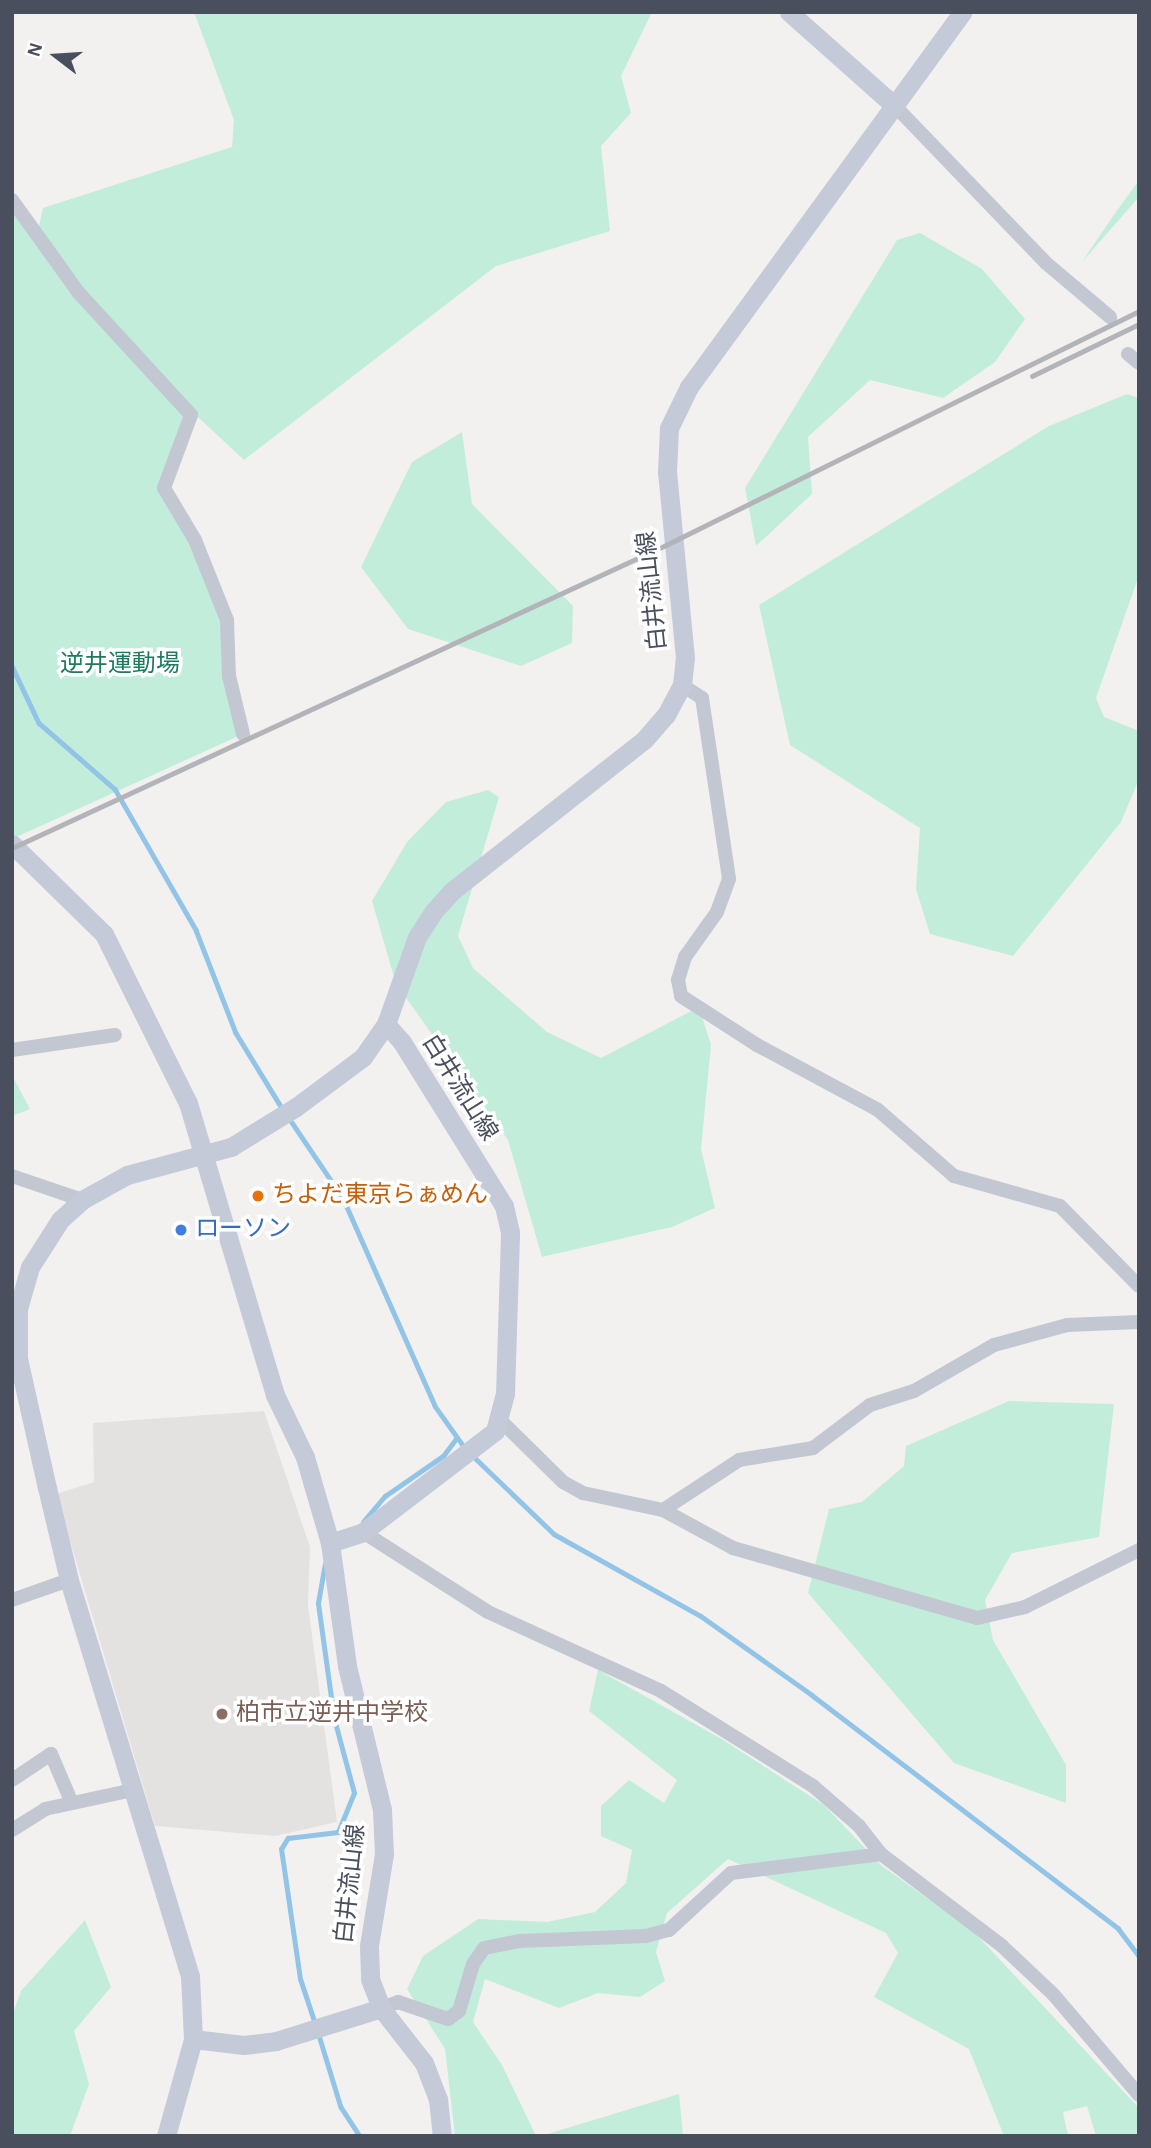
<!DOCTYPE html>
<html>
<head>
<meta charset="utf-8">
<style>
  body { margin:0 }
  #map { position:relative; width:1151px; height:2148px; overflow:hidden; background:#f2f1f0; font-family:"Alegreya Sans","Noto Sans JP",sans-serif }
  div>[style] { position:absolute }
  .education>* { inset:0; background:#e3e2e1 }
  .green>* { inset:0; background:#c2eddb }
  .stream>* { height:4.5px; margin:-2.25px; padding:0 2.25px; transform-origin:2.25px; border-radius:2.25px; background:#92c4e7 }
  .street>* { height:14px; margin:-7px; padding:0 7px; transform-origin:7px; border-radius:7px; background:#c2c7d1 }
  .secondary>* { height:19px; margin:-9.5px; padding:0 9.5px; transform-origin:9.5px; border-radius:9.5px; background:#c4cad7 }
  .rail>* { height:4.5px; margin:-2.25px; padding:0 2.25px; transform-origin:2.25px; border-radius:2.25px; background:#b3b4ba }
  .dots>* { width:19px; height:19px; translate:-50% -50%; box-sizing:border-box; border:4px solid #fff; border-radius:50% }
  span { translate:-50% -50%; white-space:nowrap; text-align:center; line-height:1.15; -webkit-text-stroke:7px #fff; paint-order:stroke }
  .street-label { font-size:24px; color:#494f5c }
  .park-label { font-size:24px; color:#1d7a5e }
  .food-label { font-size:24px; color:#c56008 }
  .left { translate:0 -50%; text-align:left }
  .shop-label { font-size:24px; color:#366cbe }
  .education-label { font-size:24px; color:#785e54 }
  .frame { position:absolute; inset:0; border:14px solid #494f5c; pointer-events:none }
  .north { position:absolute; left:21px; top:21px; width:70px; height:70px; -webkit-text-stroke:5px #fff; paint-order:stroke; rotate:287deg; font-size:19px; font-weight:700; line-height:28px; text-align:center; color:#494f5c }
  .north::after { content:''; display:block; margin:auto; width:24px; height:32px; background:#494f5c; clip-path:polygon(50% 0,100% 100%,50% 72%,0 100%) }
</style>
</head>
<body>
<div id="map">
  <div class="education">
    <div style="clip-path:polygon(264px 1411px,310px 1547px,308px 1605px,337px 1822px,275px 1836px,155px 1826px,56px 1494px,94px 1482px,93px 1423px)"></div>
  </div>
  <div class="green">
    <div style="clip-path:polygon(194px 12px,652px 12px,621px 76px,631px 113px,601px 146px,610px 231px,496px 266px,244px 460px,185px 405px,167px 499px,195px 540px,227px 620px,243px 734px,12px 839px,12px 210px,36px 239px,43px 208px,232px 147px,234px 120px)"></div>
    <div style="clip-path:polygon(1139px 180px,1139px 197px,1082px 262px,1111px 219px)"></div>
    <div style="clip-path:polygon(920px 233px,982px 269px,1025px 319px,995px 362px,943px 398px,870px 380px,808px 437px,812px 494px,756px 546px,745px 488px,897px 240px)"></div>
    <div style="clip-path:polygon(1127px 394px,1139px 398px,1139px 575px,1096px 698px,1104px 717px,1139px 731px,1139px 779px,1121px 822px,1013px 956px,930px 934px,916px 889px,920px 828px,790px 745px,759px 605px,1049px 426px)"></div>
    <div style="clip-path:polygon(462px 432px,472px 504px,573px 606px,572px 643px,521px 666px,408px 629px,361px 567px,412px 462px)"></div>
    <div style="clip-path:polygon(488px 790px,499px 797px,458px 936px,473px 968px,547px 1032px,601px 1058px,699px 1007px,711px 1045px,701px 1149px,715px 1208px,672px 1227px,542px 1257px,508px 1140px,396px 984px,372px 901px,407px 842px,446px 802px)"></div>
    <div style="clip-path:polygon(12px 1075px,30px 1109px,12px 1116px)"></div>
    <div style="clip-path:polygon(1009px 1401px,1114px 1404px,1099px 1537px,1012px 1553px,985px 1600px,993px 1640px,1066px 1765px,1066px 1803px,954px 1763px,808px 1593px,829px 1509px,862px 1502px,904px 1466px,906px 1446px)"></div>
    <div style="clip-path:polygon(598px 1670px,720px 1738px,824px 1805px,882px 1866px,972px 1930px,1139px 2108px,1139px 2136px,1096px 2136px,1087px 2106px,1063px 2112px,1068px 2136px,1004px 2136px,969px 2049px,874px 1997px,898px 1953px,886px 1933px,728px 1859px,667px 1913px,656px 1952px,665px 1981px,640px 1997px,598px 1993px,559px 2008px,485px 1979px,473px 2022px,502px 2065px,536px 2136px,455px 2136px,445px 2049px,407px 1989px,423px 1956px,478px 1919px,547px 1922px,595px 1912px,626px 1883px,632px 1850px,601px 1836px,601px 1806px,629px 1780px,664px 1803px,677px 1780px,589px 1711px)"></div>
    <div style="clip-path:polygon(85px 1920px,111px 1987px,74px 2031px,89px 2084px,70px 2136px,12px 2136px,12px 2016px,21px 1991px)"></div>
    <div style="clip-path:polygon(679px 2094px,683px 2136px,541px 2136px)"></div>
  </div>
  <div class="stream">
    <div style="left:12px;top:666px;width:63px;rotate:64.7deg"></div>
    <div style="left:39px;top:723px;width:101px;rotate:41deg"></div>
    <div style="left:115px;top:789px;width:163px;rotate:60.1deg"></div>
    <div style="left:196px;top:930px;width:110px;rotate:68.8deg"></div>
    <div style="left:236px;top:1033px;width:88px;rotate:58.5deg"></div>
    <div style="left:289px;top:1118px;width:97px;rotate:56deg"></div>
    <div style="left:343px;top:1198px;width:227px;rotate:66.1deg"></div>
    <div style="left:435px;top:1406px;width:52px;rotate:54.5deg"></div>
    <div style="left:471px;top:1454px;width:115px;rotate:43.9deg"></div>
    <div style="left:554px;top:1534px;width:168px;rotate:29.2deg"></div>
    <div style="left:701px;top:1616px;width:136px;rotate:35.4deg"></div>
    <div style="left:812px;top:1695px;width:385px;rotate:37.3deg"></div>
    <div style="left:1118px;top:1928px;width:35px;rotate:53deg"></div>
    <div style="left:363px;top:1522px;width:34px;rotate:-50deg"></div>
    <div style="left:385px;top:1496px;width:70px;rotate:-34.6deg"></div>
    <div style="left:443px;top:1456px;width:21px;rotate:-53deg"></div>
    <div style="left:315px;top:2024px;width:47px;rotate:-108.4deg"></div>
    <div style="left:300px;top:1979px;width:131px;rotate:-98.3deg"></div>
    <div style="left:281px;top:1849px;width:13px;rotate:-58deg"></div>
    <div style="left:288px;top:1838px;width:50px;rotate:-6.8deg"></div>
    <div style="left:338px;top:1832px;width:42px;rotate:-67.7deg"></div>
    <div style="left:354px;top:1793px;width:77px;rotate:-105.1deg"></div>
    <div style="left:334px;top:1719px;width:117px;rotate:-97.9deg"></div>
    <div style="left:318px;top:1603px;width:39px;rotate:-80deg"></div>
    <div style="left:318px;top:2032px;width:78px;rotate:73deg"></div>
    <div style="left:341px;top:2107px;width:35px;rotate:57deg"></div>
  </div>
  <div class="street">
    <div style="left:895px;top:106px;width:218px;rotate:46.1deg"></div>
    <div style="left:1046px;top:263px;width:84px;rotate:40.2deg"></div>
    <div style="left:12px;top:200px;width:113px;rotate:54.3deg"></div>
    <div style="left:78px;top:292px;width:167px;rotate:47.4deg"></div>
    <div style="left:191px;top:415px;width:78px;rotate:110.3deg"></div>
    <div style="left:164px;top:488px;width:61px;rotate:59.2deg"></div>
    <div style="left:195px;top:540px;width:86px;rotate:68.2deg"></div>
    <div style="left:227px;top:620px;width:56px;rotate:88deg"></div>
    <div style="left:229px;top:676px;width:60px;rotate:76.4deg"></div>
    <div style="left:1128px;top:354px;width:14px;rotate:39deg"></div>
    <div style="left:682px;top:685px;width:24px;rotate:33deg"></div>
    <div style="left:702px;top:698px;width:183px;rotate:81.5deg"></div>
    <div style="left:729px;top:879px;width:35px;rotate:110deg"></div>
    <div style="left:717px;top:912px;width:55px;rotate:125.4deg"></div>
    <div style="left:685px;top:957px;width:24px;rotate:107deg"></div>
    <div style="left:678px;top:980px;width:16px;rotate:79deg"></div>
    <div style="left:681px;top:996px;width:90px;rotate:32.8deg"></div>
    <div style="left:757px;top:1045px;width:137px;rotate:28.2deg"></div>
    <div style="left:878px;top:1110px;width:101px;rotate:41deg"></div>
    <div style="left:954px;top:1176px;width:110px;rotate:15.8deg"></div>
    <div style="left:1060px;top:1206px;width:112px;rotate:45.4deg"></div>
    <div style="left:12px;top:1050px;width:104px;rotate:-8.3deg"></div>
    <div style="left:12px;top:1176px;width:74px;rotate:18.9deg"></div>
    <div style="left:501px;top:1421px;width:87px;rotate:44.5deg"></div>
    <div style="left:563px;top:1482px;width:23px;rotate:29deg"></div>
    <div style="left:583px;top:1493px;width:82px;rotate:12deg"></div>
    <div style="left:663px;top:1510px;width:91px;rotate:-33.3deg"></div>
    <div style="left:739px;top:1460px;width:75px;rotate:-9.2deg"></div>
    <div style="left:813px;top:1448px;width:71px;rotate:-37deg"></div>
    <div style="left:870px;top:1405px;width:46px;rotate:-17.7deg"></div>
    <div style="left:914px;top:1391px;width:92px;rotate:-29.9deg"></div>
    <div style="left:994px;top:1345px;width:76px;rotate:-15.3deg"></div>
    <div style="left:1067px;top:1325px;width:72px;rotate:-2.4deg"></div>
    <div style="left:663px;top:1510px;width:80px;rotate:28.5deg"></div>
    <div style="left:733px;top:1548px;width:254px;rotate:16deg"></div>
    <div style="left:977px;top:1618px;width:49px;rotate:-12.9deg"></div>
    <div style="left:1025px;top:1607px;width:127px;rotate:-26.6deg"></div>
    <div style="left:363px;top:1532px;width:148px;rotate:32.6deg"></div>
    <div style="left:488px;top:1612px;width:190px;rotate:24.5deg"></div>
    <div style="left:661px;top:1691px;width:179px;rotate:32deg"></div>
    <div style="left:813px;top:1786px;width:61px;rotate:41deg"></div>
    <div style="left:859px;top:1826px;width:36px;rotate:52deg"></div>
    <div style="left:881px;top:1854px;width:152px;rotate:37.2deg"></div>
    <div style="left:1002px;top:1946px;width:70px;rotate:43.3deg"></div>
    <div style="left:1053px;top:1994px;width:133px;rotate:49.6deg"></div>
    <div style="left:12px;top:1600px;width:60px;rotate:-19.3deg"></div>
    <div style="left:12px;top:1780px;width:47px;rotate:-33.7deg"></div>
    <div style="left:51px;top:1754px;width:53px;rotate:66.8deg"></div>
    <div style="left:12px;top:1830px;width:39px;rotate:-32deg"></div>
    <div style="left:45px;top:1809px;width:90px;rotate:-12.2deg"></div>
    <div style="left:381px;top:2008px;width:18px;rotate:-19deg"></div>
    <div style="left:398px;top:2002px;width:53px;rotate:18.8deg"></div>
    <div style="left:448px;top:2019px;width:14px;rotate:-36deg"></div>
    <div style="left:459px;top:2011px;width:49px;rotate:-73.4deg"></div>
    <div style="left:473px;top:1964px;width:19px;rotate:-55deg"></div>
    <div style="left:484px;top:1948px;width:36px;rotate:-11deg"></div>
    <div style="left:519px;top:1941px;width:127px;rotate:-2.3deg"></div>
    <div style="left:646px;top:1936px;width:24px;rotate:-15deg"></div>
    <div style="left:669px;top:1930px;width:84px;rotate:-42.6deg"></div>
    <div style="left:731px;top:1873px;width:151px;rotate:-7.2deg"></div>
  </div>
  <div class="secondary">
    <div style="left:789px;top:12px;width:142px;rotate:41.6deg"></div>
    <div style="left:12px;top:844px;width:129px;rotate:44.4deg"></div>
    <div style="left:104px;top:934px;width:189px;rotate:63.6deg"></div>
    <div style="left:188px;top:1103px;width:305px;rotate:73.4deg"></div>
    <div style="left:275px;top:1395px;width:69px;rotate:64.2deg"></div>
    <div style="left:305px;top:1457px;width:90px;rotate:73.8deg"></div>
    <div style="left:330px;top:1543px;width:124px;rotate:82.1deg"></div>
    <div style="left:347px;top:1666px;width:148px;rotate:76.3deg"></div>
    <div style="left:382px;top:1810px;width:44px;rotate:87.4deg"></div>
    <div style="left:384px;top:1854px;width:93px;rotate:99.3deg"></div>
    <div style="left:369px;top:1946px;width:33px;rotate:88deg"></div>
    <div style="left:370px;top:1979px;width:31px;rotate:69deg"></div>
    <div style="left:381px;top:2008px;width:70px;rotate:52deg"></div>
    <div style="left:424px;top:2063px;width:39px;rotate:69deg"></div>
    <div style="left:438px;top:2099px;width:37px;rotate:84deg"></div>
    <div style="left:330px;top:1543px;width:35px;rotate:-18deg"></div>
    <div style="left:363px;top:1532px;width:166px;rotate:-37.4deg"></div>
    <div style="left:495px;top:1431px;width:38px;rotate:-75deg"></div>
    <div style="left:505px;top:1394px;width:162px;rotate:-88.2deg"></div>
    <div style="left:510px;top:1232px;width:27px;rotate:-103deg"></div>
    <div style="left:504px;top:1206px;width:193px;rotate:-121.9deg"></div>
    <div style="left:402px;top:1042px;width:24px;rotate:-132deg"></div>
    <div style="left:193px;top:2039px;width:51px;rotate:6.7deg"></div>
    <div style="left:244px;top:2045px;width:32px;rotate:-7deg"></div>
    <div style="left:276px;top:2041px;width:110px;rotate:-17.4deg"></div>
    <div style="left:166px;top:2136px;width:101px;rotate:-74.4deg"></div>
    <div style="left:193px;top:2039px;width:63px;rotate:-92.7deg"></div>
    <div style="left:190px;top:1976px;width:414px;rotate:-107deg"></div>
    <div style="left:69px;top:1580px;width:95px;rotate:-103.4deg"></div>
    <div style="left:47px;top:1488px;width:133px;rotate:-102.6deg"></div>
    <div style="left:18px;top:1358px;width:49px;rotate:-90deg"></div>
    <div style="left:18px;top:1309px;width:44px;rotate:-74.1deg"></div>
    <div style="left:30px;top:1267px;width:56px;rotate:-57.4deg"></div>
    <div style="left:60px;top:1220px;width:30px;rotate:-42deg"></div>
    <div style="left:82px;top:1200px;width:51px;rotate:-29.1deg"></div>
    <div style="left:127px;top:1175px;width:108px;rotate:-15.1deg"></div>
    <div style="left:231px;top:1147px;width:76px;rotate:-31.6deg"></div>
    <div style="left:296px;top:1107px;width:84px;rotate:-36.7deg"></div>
    <div style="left:363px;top:1057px;width:40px;rotate:-55.1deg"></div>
    <div style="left:386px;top:1024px;width:92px;rotate:-70.4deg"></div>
    <div style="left:417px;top:937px;width:31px;rotate:-57deg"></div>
    <div style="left:434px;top:911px;width:27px;rotate:-48deg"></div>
    <div style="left:452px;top:891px;width:244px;rotate:-38.2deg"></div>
    <div style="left:644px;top:740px;width:33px;rotate:-49deg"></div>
    <div style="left:666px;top:715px;width:34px;rotate:-62deg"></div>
    <div style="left:682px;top:685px;width:27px;rotate:-84deg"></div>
    <div style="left:685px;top:658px;width:187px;rotate:-95.5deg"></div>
    <div style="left:667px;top:472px;width:44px;rotate:-87.4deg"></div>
    <div style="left:669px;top:428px;width:46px;rotate:-64deg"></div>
    <div style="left:689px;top:387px;width:464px;rotate:-53.9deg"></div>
  </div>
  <div class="rail">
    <div style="left:1032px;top:376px;width:119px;rotate:-25.9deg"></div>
    <div style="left:12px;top:848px;width:721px;rotate:-24.86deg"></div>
    <div style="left:666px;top:545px;width:528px;rotate:-26.32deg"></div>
  </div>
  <div class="dots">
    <div style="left:258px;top:1196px;background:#e8710a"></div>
    <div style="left:181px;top:1230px;background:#3f7fe0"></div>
    <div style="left:222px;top:1714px;background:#8d6e63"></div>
  </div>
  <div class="street-label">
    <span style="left:653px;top:591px;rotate:-96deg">白井流山線</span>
    <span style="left:459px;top:1088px;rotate:58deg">白井流山線</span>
    <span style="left:351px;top:1884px;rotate:-84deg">白井流山線</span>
  </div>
  <div class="park-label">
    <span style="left:120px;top:665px">逆井運動場</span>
  </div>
  <div class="food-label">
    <span class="left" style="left:272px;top:1196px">ちよだ東京らぁめん</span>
  </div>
  <div class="shop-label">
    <span class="left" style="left:195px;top:1230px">ローソン</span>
  </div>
  <div class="education-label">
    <span class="left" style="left:236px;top:1714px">柏市立逆井中学校</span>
  </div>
  <div class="frame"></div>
  <div class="north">N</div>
</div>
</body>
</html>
